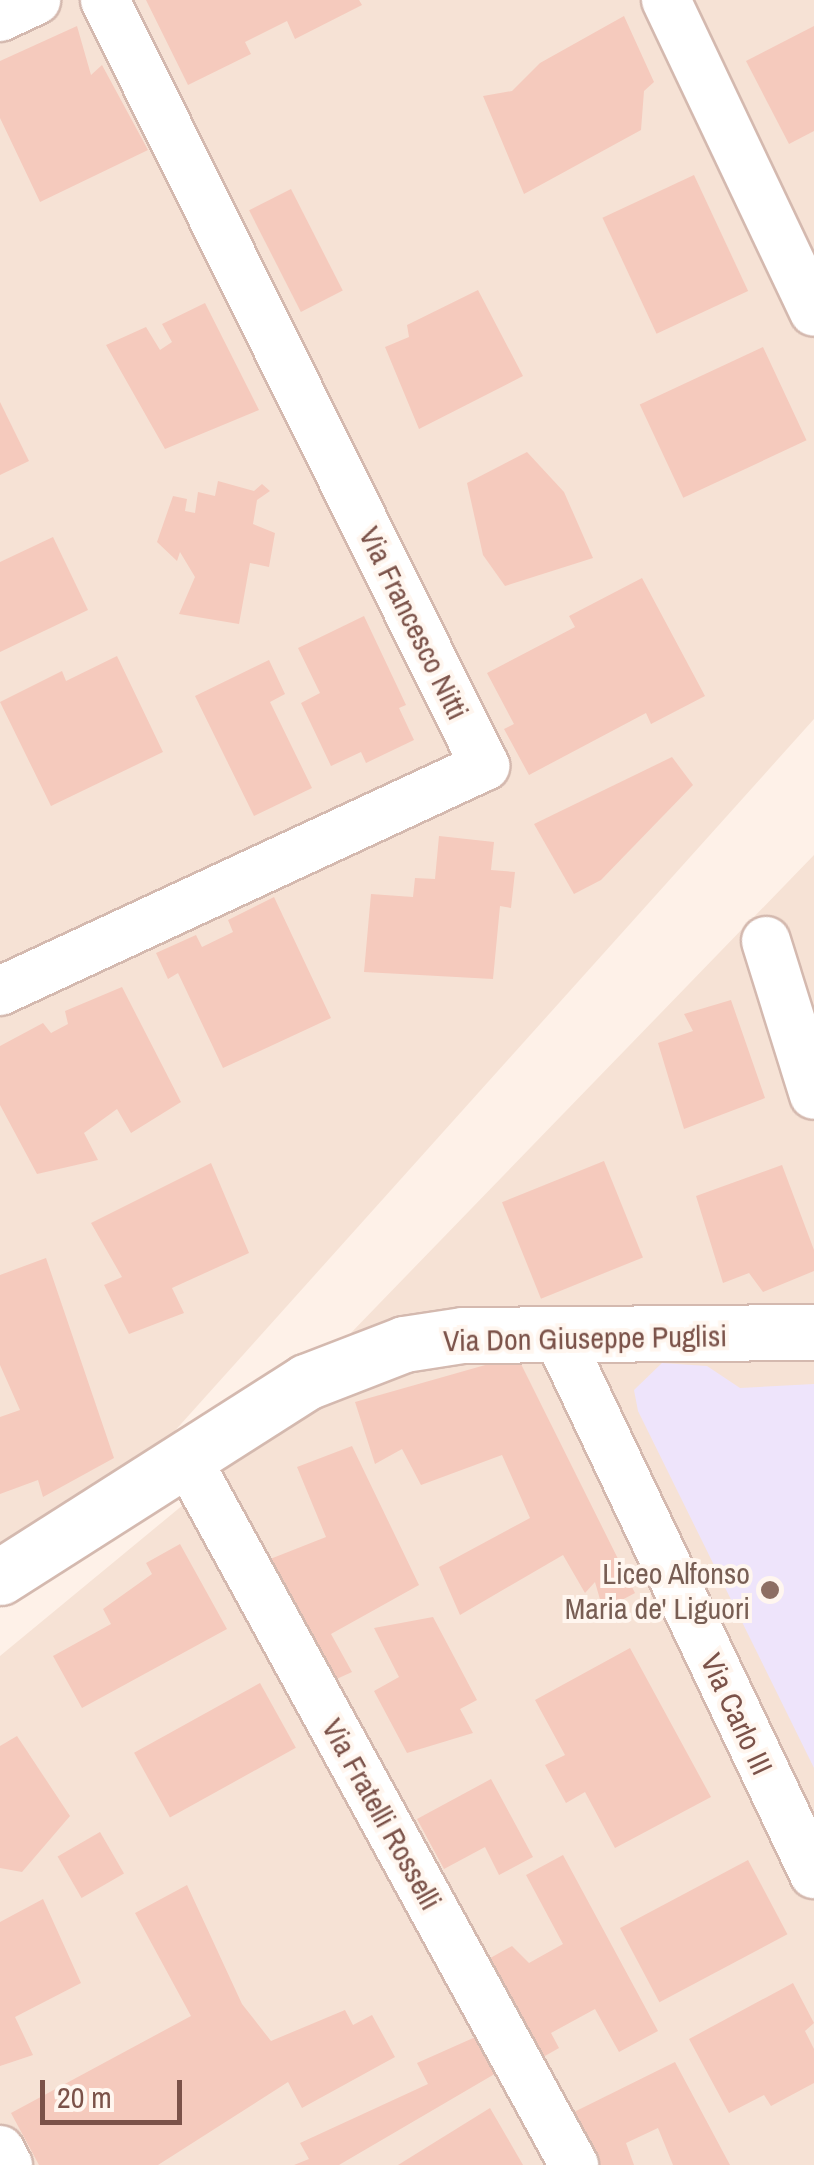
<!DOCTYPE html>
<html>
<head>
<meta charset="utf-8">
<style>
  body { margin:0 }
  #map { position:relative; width:814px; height:2165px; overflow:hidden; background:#fef1e8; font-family:"Archivo Narrow",sans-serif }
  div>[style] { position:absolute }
  .residential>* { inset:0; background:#f6e2d5 }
  .education>* { inset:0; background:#eee4fb }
  .building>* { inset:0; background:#f5cabd; transform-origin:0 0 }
  .roads { filter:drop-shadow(2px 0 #d4b9af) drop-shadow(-2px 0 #d4b9af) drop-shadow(0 2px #d4b9af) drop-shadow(0 -2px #d4b9af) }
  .street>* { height:48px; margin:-24px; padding:0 24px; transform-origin:24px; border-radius:24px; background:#fff }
  .secondary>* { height:55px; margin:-27.5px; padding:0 27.5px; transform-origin:27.5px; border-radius:27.5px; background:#fff }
  .dots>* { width:28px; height:28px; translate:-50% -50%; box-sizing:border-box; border:5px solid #fff6ef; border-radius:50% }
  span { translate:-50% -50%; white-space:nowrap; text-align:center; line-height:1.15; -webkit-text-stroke:8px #fff6ef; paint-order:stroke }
  .street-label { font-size:30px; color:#7b5249 }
  .education-label { font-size:30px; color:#785e54 }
  .right { translate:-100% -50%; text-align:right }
  .scale { position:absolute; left:40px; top:2080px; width:142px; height:45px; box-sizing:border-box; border:5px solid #7b5249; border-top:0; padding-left:12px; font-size:30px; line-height:35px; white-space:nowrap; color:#7b5249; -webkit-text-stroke:8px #fff6ef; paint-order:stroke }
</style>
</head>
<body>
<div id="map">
  <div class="residential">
    <div style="clip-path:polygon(0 0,814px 0,814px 719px,163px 1444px,0 1577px)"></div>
    <div style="clip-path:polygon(814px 855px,814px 2165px,0 2165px,0 1656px,189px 1500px)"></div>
  </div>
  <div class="education">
    <div style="clip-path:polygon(662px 1363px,707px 1366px,740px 1388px,814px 1384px,814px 1768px,638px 1411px,634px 1390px)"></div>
  </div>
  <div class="building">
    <div style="clip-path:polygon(146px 0,359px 0,362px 5px,295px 39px,287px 21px,245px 42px,251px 54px,188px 85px)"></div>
    <div style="clip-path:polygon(624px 16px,654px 82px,644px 91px,641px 130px,524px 194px,483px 96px,512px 91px,540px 63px)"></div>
    <div style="clip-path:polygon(77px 26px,91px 75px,102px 65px,148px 150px,40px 202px,0 118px,0 61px)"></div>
    <div style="clip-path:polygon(814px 26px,814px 131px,789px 144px,746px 61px)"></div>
    <div style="left:694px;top:175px;width:128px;height:101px;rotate:65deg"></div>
    <div style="left:291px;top:189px;width:114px;height:47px;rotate:63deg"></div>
    <div style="clip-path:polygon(478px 290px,523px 376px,419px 429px,385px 347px,409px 337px,407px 325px)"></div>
    <div style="clip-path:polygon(205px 303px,259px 410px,165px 449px,106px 345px,146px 327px,160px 350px,172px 342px,162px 324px)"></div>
    <div style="left:763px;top:347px;width:103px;height:136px;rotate:65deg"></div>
    <div style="clip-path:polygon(0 402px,29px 461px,0 475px)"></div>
    <div style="clip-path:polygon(527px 452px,564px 492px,593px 558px,505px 586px,483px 555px,467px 483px)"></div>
    <div style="clip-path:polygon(218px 481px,254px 491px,262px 484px,270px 491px,257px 500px,253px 524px,275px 533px,269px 567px,250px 563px,239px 624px,179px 614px,195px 577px,180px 552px,177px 561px,157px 542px,173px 496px,187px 499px,185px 511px,195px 513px,198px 492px,215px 496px)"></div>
    <div style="clip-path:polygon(53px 537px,88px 610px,0 652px,0 562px)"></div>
    <div style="clip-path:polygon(642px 578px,705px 696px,651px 724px,646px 713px,529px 775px,504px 729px,514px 724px,487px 673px,575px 627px,569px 616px)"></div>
    <div style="clip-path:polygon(364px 616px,406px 705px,399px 708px,414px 740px,366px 763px,361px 752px,331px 766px,301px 703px,320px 693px,298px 648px)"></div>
    <div style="clip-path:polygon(117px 656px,163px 752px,51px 806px,0 702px,62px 671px,66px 681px)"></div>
    <div style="clip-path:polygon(269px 660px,285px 694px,270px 702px,312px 788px,254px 816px,195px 696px)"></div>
    <div style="clip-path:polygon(672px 757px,693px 785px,601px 880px,574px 894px,534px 824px)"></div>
    <div style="clip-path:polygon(439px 836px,494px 842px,491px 870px,515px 872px,511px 908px,500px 906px,493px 979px,364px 972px,371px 894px,413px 897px,415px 878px,435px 879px)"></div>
    <div style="clip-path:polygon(274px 897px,331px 1018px,223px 1068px,178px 973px,168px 979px,156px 953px,196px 935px,202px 947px,233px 932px,228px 920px)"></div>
    <div style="clip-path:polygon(122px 987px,181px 1102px,131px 1133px,117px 1109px,84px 1133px,98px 1160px,37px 1174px,0 1105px,0 1046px,43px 1023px,51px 1033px,68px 1024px,65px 1011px)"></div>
    <div style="clip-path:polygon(731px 1000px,765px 1098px,684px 1129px,658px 1043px,693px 1031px,684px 1014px)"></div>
    <div style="left:604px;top:1161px;width:104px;height:110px;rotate:68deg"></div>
    <div style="clip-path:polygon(211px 1163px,249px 1253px,172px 1288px,184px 1313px,129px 1334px,104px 1285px,122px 1277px,91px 1223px)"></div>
    <div style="clip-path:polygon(782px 1165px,814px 1250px,814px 1271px,763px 1292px,749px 1273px,723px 1283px,696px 1196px)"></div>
    <div style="clip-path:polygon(46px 1258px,114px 1458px,43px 1497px,38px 1480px,0 1494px,0 1417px,20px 1410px,0 1365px,0 1275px)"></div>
    <div style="clip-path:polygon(517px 1356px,635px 1593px,603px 1610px,595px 1582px,585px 1593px,563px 1555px,460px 1615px,439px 1567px,530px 1518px,502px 1455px,421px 1485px,402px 1449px,375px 1464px,355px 1402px)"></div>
    <div style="clip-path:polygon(352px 1446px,419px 1585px,331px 1634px,352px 1672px,319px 1687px,255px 1565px,326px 1537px,297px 1467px)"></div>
    <div style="clip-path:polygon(180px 1544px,227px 1629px,82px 1708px,53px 1656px,111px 1624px,103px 1609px,152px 1574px,146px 1563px)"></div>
    <div style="clip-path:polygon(433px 1617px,477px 1700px,460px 1709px,473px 1733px,407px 1753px,374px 1691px,399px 1677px,374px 1628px)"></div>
    <div style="clip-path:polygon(630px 1648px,711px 1797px,615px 1848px,585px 1792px,566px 1803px,545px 1765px,565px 1755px,535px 1700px)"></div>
    <div style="left:260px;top:1683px;width:74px;height:144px;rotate:61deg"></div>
    <div style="clip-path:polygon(17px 1736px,70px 1816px,22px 1872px,0 1868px,0 1746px)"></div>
    <div style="clip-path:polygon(491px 1779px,533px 1857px,499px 1875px,485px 1847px,444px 1869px,417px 1819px)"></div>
    <div style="left:100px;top:1832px;width:48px;height:49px;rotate:60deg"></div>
    <div style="clip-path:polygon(563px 1855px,658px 2031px,619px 2052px,595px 2009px,551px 2033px,559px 2048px,529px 2065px,476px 1966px,512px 1946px,529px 1963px,563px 1944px,526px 1875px)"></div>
    <div style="left:748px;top:1860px;width:84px;height:145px;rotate:62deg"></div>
    <div style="clip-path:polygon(187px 1885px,242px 2004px,271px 2041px,345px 2010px,353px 2025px,372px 2015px,395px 2057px,302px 2108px,288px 2082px,158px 2165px,39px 2165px,11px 2113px,191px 2016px,135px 1913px)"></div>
    <div style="clip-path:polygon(43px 1899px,81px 1983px,15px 2017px,33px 2055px,0 2066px,0 1922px)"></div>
    <div style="clip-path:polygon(793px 1983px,814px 2023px,805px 2031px,814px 2049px,814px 2083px,771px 2106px,764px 2095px,729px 2113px,689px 2039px)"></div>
    <div style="clip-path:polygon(480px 2035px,498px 2072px,339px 2165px,294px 2165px,309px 2159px,300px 2143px,428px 2084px,417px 2063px)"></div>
    <div style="clip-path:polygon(675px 2062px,730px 2165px,673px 2165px,658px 2128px,626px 2143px,634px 2165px,588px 2165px,566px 2116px)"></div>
    <div style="clip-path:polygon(490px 2108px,523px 2165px,398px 2165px)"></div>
  </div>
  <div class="roads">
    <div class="street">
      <div style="left:666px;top:0;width:345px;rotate:64.6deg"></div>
      <div style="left:0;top:17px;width:40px;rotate:-25deg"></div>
      <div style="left:766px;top:941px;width:161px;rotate:72.7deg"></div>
      <div style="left:0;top:991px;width:535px;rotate:-24.89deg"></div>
      <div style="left:485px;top:766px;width:855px;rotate:-116.39deg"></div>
      <div style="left:558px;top:1336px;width:596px;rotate:64.55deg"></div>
      <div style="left:189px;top:1463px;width:801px;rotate:61.26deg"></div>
      <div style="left:0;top:2150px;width:17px;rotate:62deg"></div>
    </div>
    <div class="secondary">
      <div style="left:0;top:1577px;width:363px;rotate:-32.5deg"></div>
      <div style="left:306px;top:1382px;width:105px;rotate:-21.2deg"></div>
      <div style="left:404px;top:1344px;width:60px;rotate:-8.7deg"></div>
      <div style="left:463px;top:1335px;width:351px;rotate:-0.5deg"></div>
    </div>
  </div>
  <div class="dots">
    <div style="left:770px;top:1590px;background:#8d6e63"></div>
  </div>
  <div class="street-label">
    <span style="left:414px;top:623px;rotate:64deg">Via Francesco Nitti</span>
    <span style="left:585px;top:1338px;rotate:-1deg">Via Don Giuseppe Puglisi</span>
    <span style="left:737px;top:1714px;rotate:65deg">Via Carlo III</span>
    <span style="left:382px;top:1814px;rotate:61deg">Via Fratelli Rosselli</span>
  </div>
  <div class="education-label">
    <span class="right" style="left:750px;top:1590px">Liceo Alfonso<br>Maria de' Liguori</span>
  </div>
  <div class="scale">20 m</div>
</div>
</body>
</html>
